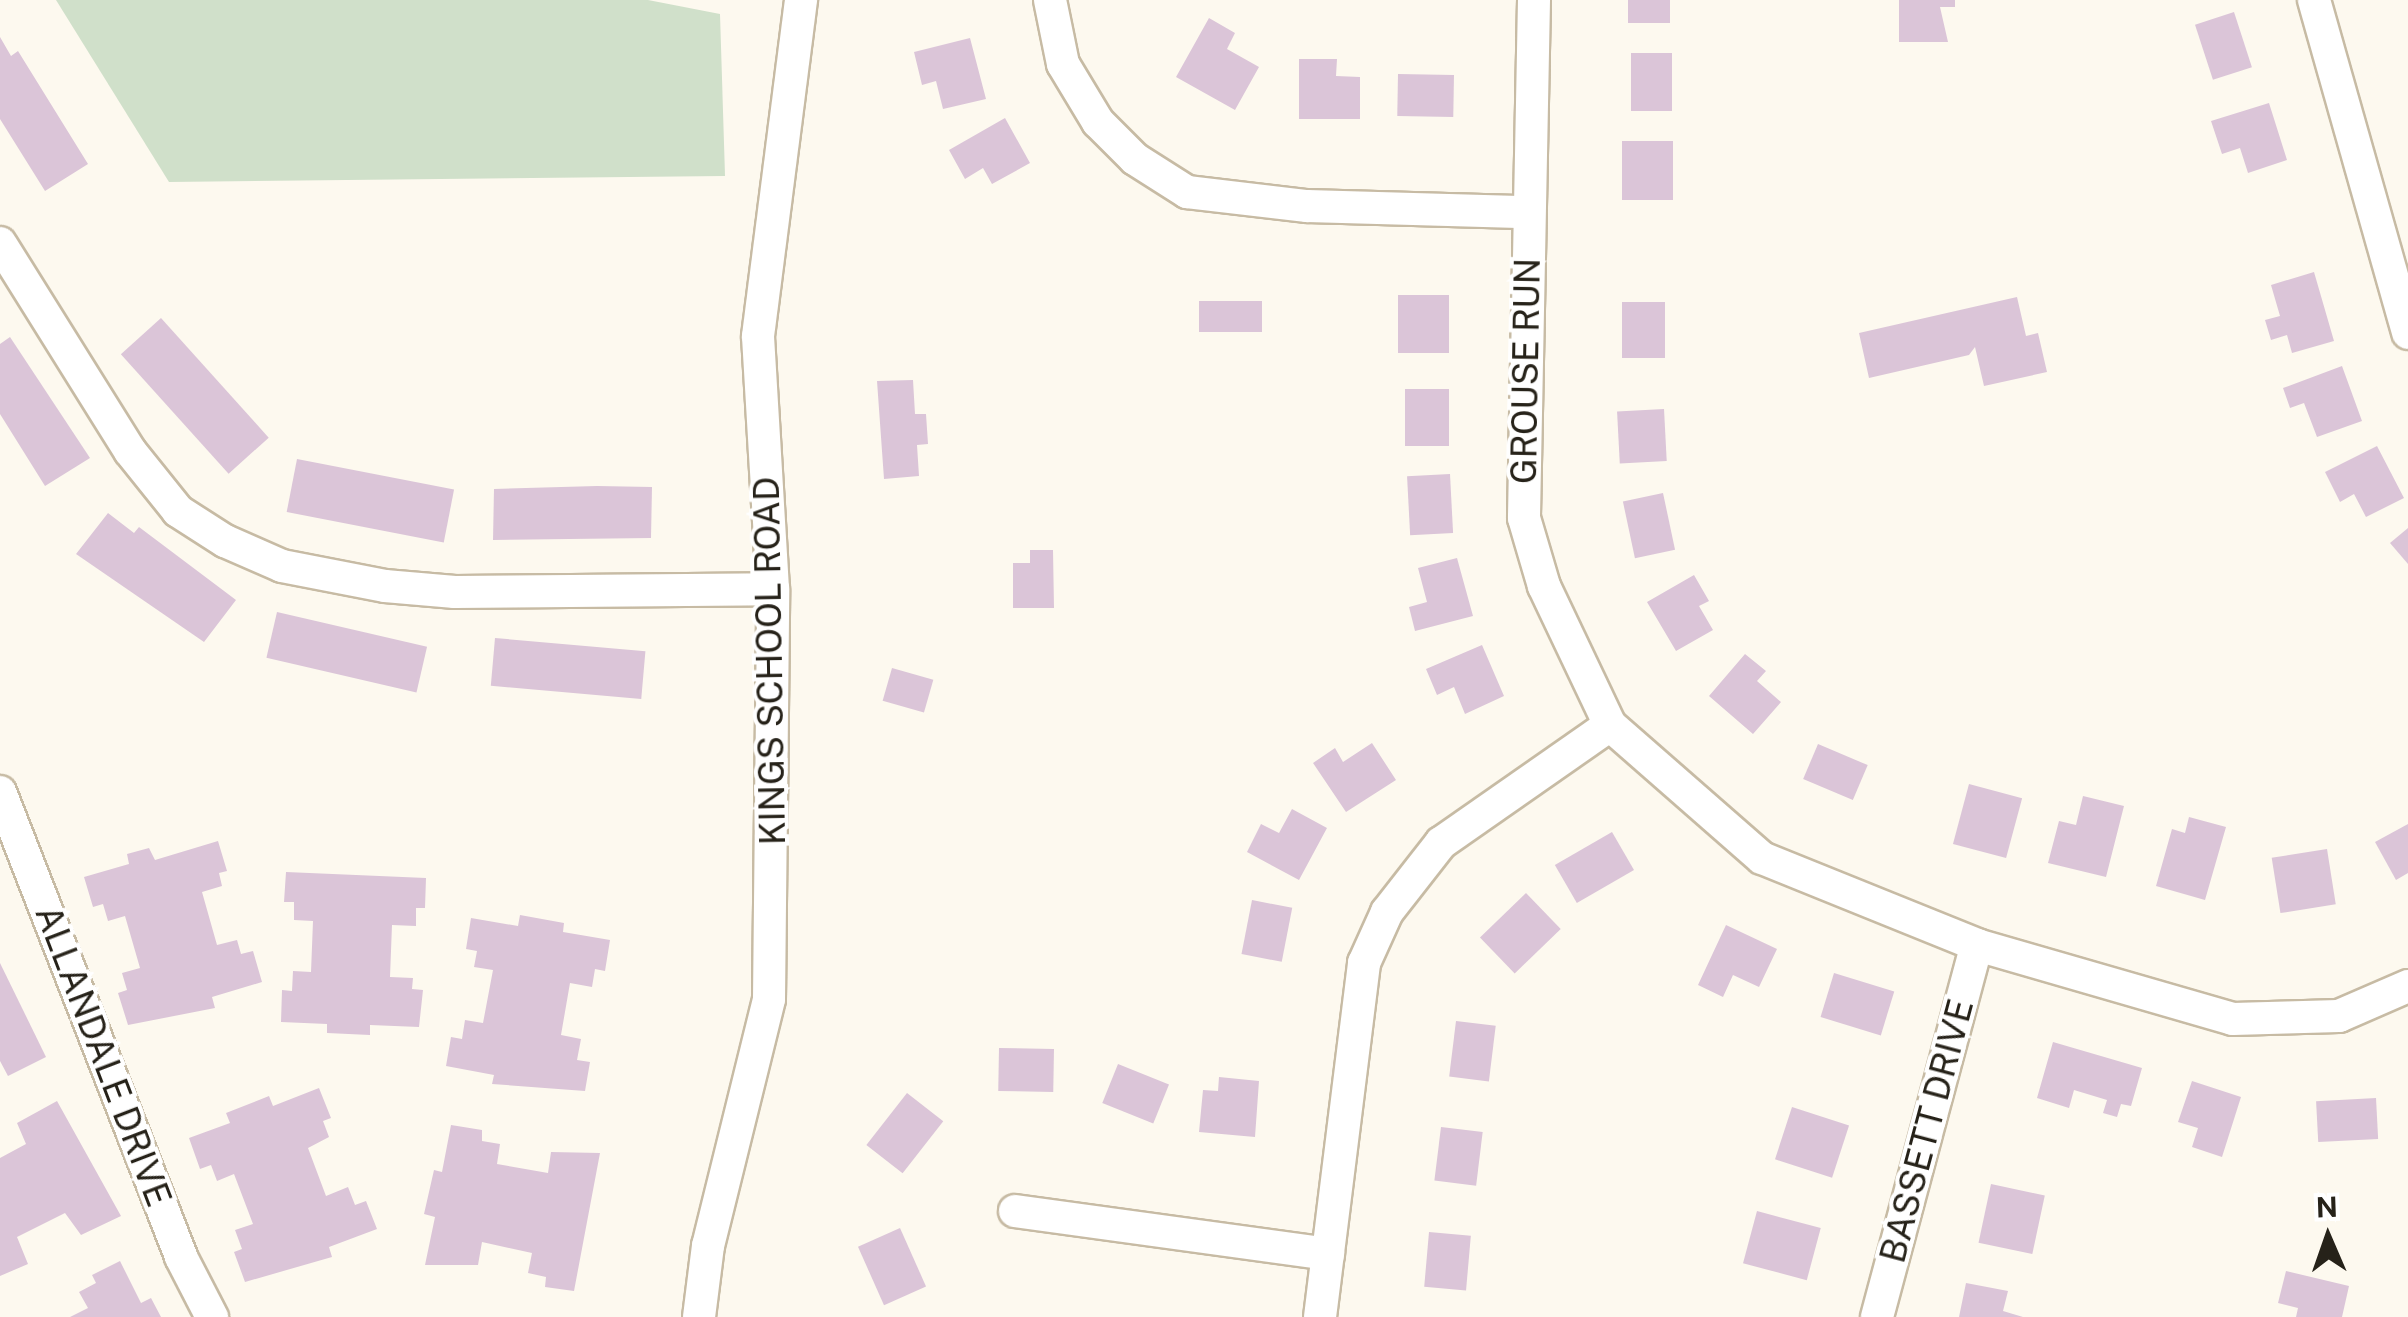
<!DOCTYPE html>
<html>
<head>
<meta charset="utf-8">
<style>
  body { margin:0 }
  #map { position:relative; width:2408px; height:1317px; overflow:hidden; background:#fdf9ef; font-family:"Public Sans",sans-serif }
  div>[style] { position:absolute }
  .green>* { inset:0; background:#d0e0ca }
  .building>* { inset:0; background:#dbc5d8; transform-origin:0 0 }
  .roads { filter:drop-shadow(2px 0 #c7bba4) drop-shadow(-2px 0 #c7bba4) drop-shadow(0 2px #c7bba4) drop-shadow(0 -2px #c7bba4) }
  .minor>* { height:32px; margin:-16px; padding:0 16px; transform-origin:16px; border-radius:16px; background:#fff }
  span { translate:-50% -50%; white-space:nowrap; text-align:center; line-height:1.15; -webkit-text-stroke:8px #fff; paint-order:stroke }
  .street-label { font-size:35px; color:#262219 }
  .north { position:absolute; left:2278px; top:1187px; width:100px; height:100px; -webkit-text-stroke:8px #fff; paint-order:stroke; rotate:358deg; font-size:28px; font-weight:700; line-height:40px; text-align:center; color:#262219 }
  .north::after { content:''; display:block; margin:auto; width:35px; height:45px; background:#262219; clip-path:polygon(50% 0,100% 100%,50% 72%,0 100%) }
</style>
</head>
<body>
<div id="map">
  <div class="green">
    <div style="clip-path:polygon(56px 0,648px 0,720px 14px,725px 176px,169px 182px)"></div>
  </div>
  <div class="building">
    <div style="left:1628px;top:0;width:42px;height:23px"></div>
    <div style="clip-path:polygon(1899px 0,1955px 0,1955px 7px,1940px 7px,1948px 42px,1899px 42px)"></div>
    <div style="left:2234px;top:12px;width:58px;height:41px;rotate:72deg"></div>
    <div style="clip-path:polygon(1209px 18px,1235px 33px,1227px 49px,1259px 67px,1235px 110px,1176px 77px)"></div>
    <div style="clip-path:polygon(0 37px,11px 56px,18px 51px,88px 164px,45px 191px,0 119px)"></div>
    <div style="clip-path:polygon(970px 38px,986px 99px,943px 109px,936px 81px,922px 85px,914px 52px)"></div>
    <div style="left:1631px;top:53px;width:41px;height:58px"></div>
    <div style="clip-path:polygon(1299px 59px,1337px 59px,1336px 76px,1360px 77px,1360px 119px,1299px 119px)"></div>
    <div style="left:1398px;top:74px;width:56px;height:42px;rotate:1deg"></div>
    <div style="clip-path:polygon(2269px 103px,2287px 160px,2248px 173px,2240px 148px,2222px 154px,2211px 121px)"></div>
    <div style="clip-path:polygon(1005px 118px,1030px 163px,992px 184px,983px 168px,965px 179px,949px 150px)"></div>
    <div style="left:1622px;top:141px;width:51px;height:59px"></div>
    <div style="clip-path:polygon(2314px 272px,2334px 341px,2292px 353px,2287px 335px,2271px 340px,2265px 320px,2280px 316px,2271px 285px)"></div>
    <div style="left:1398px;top:295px;width:51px;height:58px"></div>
    <div style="clip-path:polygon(2017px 297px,2026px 336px,2038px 333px,2047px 372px,1984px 386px,1975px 347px,1969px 355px,1869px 378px,1859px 333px)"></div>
    <div style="left:1199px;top:301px;width:63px;height:31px"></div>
    <div style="left:1622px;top:302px;width:43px;height:56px"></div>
    <div style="left:161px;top:318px;width:161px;height:54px;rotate:48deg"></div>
    <div style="clip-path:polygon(10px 337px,90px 458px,45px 486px,0 414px,0 344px)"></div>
    <div style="clip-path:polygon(2342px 366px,2362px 421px,2317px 437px,2304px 403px,2290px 408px,2283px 388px)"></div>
    <div style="clip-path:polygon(913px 380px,915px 414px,926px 414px,928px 444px,917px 445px,919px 476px,884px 479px,877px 381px)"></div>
    <div style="left:1405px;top:389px;width:44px;height:57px"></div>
    <div style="left:1664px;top:409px;width:52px;height:47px;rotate:87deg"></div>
    <div style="clip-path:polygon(2377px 446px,2404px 498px,2366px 517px,2354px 494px,2340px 502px,2325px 472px)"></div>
    <div style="left:297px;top:459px;width:160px;height:54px;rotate:11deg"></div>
    <div style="left:1450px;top:474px;width:59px;height:43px;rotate:87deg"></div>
    <div style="clip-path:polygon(597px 486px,652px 487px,651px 538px,493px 540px,494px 489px)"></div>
    <div style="left:1663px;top:493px;width:58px;height:41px;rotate:78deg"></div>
    <div style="clip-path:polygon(108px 513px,134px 533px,139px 527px,236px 600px,204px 642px,76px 554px)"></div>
    <div style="clip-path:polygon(2408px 528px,2408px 564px,2390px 543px)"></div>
    <div style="clip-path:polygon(1030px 550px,1053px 550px,1054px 608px,1013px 608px,1013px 563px,1030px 563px)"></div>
    <div style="clip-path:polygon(1457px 558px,1473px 616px,1415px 631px,1409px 607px,1427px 602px,1418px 568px)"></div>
    <div style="clip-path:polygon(1694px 575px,1709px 601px,1699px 606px,1713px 630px,1676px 651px,1647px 602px)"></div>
    <div style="left:277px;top:612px;width:154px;height:47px;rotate:13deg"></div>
    <div style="left:495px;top:638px;width:151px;height:48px;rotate:5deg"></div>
    <div style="clip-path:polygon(1482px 645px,1504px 696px,1465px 714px,1454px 687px,1437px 695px,1426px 669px)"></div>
    <div style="clip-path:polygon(1745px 654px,1766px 671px,1757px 681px,1781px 702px,1753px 734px,1709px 696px)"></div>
    <div style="left:892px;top:668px;width:43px;height:34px;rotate:16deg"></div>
    <div style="clip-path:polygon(1372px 743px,1396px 780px,1346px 812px,1313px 763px,1335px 748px,1343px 762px)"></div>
    <div style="left:1818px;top:744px;width:54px;height:38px;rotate:23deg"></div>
    <div style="left:1969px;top:784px;width:55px;height:62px;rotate:15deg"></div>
    <div style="clip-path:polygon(2083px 796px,2124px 806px,2106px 877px,2048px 863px,2059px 821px,2076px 825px)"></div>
    <div style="clip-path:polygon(1292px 809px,1327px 828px,1299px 880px,1247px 852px,1261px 824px,1279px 833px)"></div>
    <div style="clip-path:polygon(2189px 817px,2226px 827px,2205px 900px,2156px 886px,2172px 829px,2185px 833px)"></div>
    <div style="clip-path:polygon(2408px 824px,2408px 873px,2396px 880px,2375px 842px)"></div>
    <div style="left:1612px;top:832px;width:44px;height:66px;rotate:60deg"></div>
    <div style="clip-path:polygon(218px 841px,227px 871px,219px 873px,222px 886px,202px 892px,217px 945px,237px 940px,241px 954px,253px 951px,262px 982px,212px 997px,215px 1008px,128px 1025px,118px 993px,127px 990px,122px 973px,140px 968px,125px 916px,108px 921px,103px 904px,93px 907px,84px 877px,129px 864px,127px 854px,149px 848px,155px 860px)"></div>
    <div style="left:2327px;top:849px;width:56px;height:56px;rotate:81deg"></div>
    <div style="clip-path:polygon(286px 872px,426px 878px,425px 908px,416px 908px,416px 926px,392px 925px,390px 977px,413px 978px,412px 989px,423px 990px,419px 1027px,370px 1025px,370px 1035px,327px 1033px,327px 1024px,281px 1022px,282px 990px,292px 991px,293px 971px,311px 972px,313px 921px,294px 920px,294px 902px,284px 902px)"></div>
    <div style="left:1526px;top:893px;width:50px;height:64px;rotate:46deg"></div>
    <div style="left:1252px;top:900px;width:41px;height:55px;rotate:11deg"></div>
    <div style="clip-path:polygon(520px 915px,564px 923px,563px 932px,610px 940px,605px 971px,595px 969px,592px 987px,570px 983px,561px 1035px,581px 1039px,577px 1060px,590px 1062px,585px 1091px,492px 1084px,494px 1075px,446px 1066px,451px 1037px,462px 1039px,465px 1020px,483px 1023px,493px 970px,474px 967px,477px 951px,466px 949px,471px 918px,518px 926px)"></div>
    <div style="clip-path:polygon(1726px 925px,1777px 949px,1759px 987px,1733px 975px,1723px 997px,1698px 985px)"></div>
    <div style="clip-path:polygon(0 963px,46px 1057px,8px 1076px,0 1061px)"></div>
    <div style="left:1834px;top:973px;width:63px;height:46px;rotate:17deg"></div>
    <div style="left:1456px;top:1021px;width:40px;height:56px;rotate:7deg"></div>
    <div style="clip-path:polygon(2053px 1042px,2142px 1068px,2131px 1106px,2121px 1104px,2117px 1117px,2103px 1113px,2107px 1100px,2074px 1090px,2069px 1108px,2037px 1098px)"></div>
    <div style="left:999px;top:1048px;width:55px;height:43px;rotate:1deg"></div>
    <div style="left:1118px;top:1064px;width:55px;height:42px;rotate:22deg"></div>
    <div style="clip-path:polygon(1219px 1077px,1259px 1081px,1255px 1137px,1199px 1132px,1203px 1090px,1218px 1091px)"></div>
    <div style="clip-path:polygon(2192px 1081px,2241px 1097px,2222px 1157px,2192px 1147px,2198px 1128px,2178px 1122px)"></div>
    <div style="clip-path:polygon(319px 1088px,331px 1118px,323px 1121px,329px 1137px,308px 1148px,326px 1196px,348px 1187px,355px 1205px,366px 1201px,377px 1229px,329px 1247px,332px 1257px,245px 1282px,234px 1252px,242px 1249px,235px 1230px,253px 1224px,234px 1174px,217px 1181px,211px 1165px,200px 1169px,189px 1138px,230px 1123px,226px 1113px,269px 1096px,273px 1106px)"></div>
    <div style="left:907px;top:1093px;width:46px;height:66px;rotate:38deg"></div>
    <div style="left:2376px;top:1098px;width:41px;height:60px;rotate:87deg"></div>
    <div style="clip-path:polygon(57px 1101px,121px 1216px,81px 1235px,65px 1213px,17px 1237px,28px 1264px,0 1276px,0 1158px,26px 1144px,17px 1123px)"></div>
    <div style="left:1792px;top:1107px;width:60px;height:55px;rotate:18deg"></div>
    <div style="clip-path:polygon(451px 1125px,482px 1130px,482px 1141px,500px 1144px,497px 1164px,548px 1173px,551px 1152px,600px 1153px,574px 1291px,545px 1287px,546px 1277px,528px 1273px,532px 1253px,482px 1242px,478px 1265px,425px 1265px,435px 1217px,424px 1214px,434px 1170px,442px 1172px)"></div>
    <div style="left:1441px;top:1127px;width:42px;height:54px;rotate:7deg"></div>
    <div style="left:1991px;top:1184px;width:55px;height:60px;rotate:12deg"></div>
    <div style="left:1757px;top:1211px;width:66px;height:54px;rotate:15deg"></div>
    <div style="left:900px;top:1228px;width:64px;height:46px;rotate:66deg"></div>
    <div style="left:1429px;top:1232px;width:42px;height:55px;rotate:5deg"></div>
    <div style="clip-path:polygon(120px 1261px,141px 1303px,151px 1298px,161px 1317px,70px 1317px,88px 1308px,79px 1292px,96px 1283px,92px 1275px)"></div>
    <div style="clip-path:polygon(2286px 1271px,2349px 1286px,2342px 1317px,2296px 1317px,2298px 1308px,2278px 1303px)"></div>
    <div style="clip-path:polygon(1966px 1283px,2008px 1291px,2003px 1311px,2023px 1317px,1959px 1317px)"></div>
  </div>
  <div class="roads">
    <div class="minor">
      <div style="left:1050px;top:0;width:65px;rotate:78.5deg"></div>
      <div style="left:1063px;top:64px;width:68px;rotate:58.9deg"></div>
      <div style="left:1098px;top:122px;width:52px;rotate:45deg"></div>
      <div style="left:1135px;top:159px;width:62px;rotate:32.4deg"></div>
      <div style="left:1187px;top:192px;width:121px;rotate:6.7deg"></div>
      <div style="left:1307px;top:206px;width:221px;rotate:1.6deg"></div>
      <div style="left:1534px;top:0;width:518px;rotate:91.11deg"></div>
      <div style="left:1524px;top:518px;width:71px;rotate:73.6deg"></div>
      <div style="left:1544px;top:586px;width:154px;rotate:64.6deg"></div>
      <div style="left:1610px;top:725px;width:202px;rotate:41.2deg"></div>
      <div style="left:1762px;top:858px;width:232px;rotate:22deg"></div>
      <div style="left:1977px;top:945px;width:266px;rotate:16.1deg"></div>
      <div style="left:2233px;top:1019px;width:106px;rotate:-1.6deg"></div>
      <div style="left:2339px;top:1016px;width:75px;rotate:-23.5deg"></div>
      <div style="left:2314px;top:0;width:346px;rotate:74.2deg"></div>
      <div style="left:0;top:243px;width:245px;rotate:58deg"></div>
      <div style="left:130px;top:451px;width:77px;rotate:51.3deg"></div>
      <div style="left:178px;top:511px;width:56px;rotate:32.6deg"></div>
      <div style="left:225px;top:541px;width:62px;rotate:23.7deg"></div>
      <div style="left:282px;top:566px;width:105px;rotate:11deg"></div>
      <div style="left:385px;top:586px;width:70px;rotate:4.9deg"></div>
      <div style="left:455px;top:592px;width:318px;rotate:-0.5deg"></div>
      <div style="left:0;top:792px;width:499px;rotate:68.7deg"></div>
      <div style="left:181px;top:1257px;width:68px;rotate:62.7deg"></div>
      <div style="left:1015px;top:1211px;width:316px;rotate:7.8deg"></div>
      <div style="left:699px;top:1317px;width:72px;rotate:-82.8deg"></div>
      <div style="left:708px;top:1246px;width:254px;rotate:-76.1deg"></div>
      <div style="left:769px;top:999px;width:410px;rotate:-89.4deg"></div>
      <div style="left:773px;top:589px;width:253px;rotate:-93.4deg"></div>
      <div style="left:758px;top:336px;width:339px;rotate:-82.7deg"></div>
      <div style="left:1320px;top:1317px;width:357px;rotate:-82.9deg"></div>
      <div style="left:1364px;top:963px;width:56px;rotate:-65.7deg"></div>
      <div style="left:1387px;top:912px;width:88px;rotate:-52deg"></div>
      <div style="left:1441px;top:843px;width:206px;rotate:-34.9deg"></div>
      <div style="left:1877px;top:1317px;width:385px;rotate:-75deg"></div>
    </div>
  </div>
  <div class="street-label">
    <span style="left:1526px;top:371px;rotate:-89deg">GROUSE RUN</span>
    <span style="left:770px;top:661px;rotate:-91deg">KINGS SCHOOL ROAD</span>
    <span style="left:103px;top:1056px;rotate:69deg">ALLANDALE DRIVE</span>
    <span style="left:1927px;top:1131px;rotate:-75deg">BASSETT DRIVE</span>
  </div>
  <div class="north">N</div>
</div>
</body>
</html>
